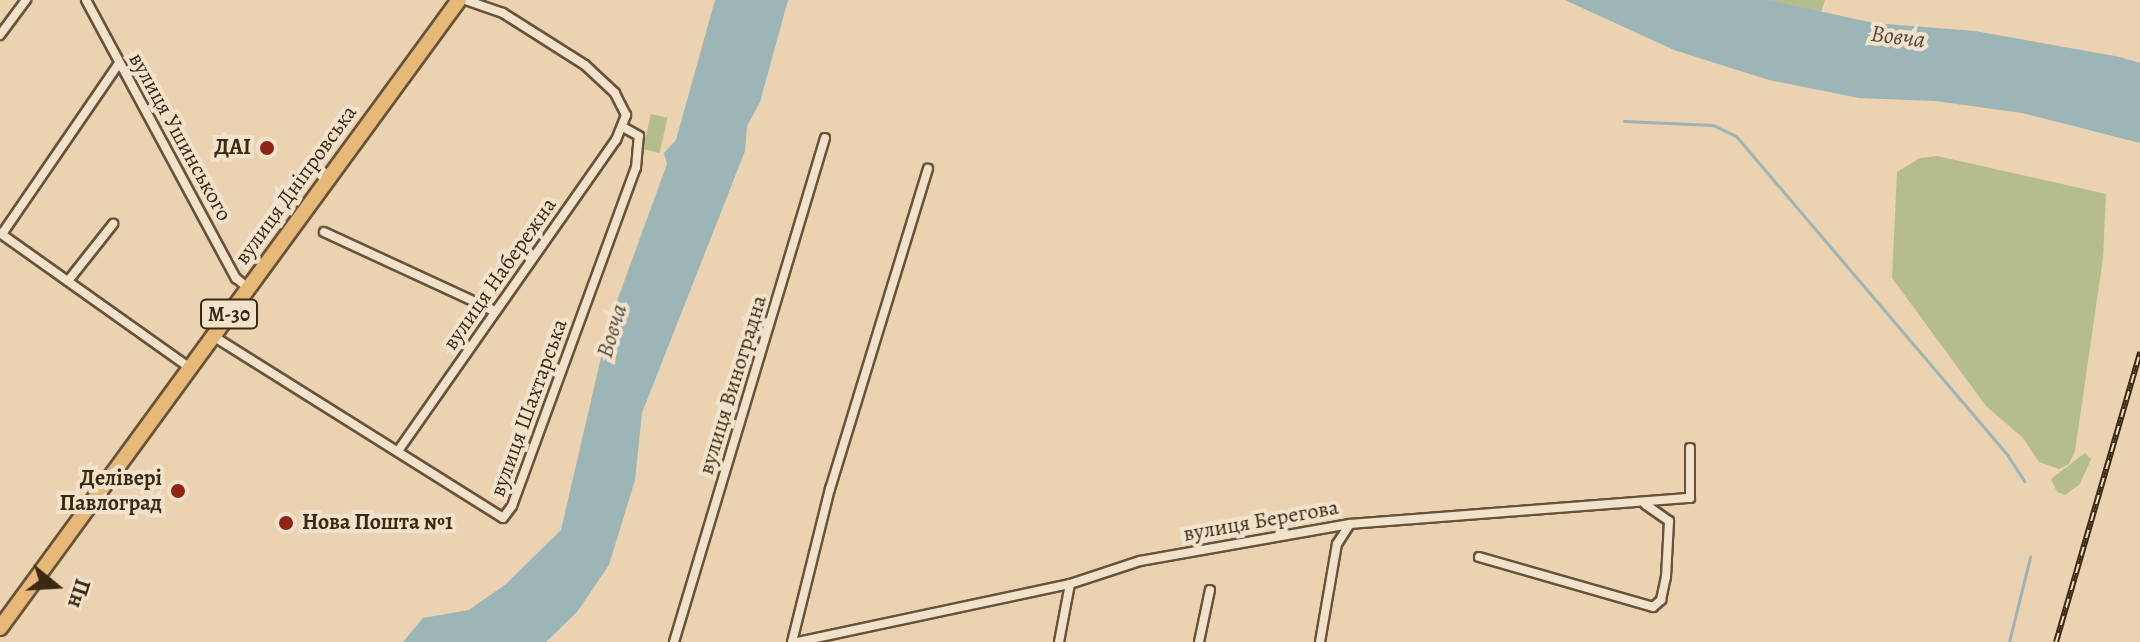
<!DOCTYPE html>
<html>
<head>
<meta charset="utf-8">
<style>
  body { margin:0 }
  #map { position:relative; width:2140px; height:642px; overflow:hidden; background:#ebd2b1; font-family:Alegreya,serif }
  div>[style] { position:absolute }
  .green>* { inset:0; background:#b5bd8d; transform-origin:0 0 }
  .water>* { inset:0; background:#9cb5b6 }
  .stream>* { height:3px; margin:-1.5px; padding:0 1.5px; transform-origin:1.5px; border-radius:1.5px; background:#9cb5b6 }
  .roads { filter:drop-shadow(2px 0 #68533a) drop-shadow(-2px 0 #68533a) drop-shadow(0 2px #68533a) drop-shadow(0 -2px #68533a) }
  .street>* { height:8px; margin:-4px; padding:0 4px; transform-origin:4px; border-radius:4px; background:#f2e2cc }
  .highway>* { height:14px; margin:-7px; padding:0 7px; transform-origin:7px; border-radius:7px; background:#e6b978 }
  .rail>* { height:6px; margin-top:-3px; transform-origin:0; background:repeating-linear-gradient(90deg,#f2e2cc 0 9px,#3c2912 0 18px); box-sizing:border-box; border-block:2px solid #3c2912 }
  .dots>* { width:22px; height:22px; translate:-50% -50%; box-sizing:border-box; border:4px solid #f2e2cc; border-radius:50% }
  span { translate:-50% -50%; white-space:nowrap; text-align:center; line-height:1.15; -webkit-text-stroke:8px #f2e2cc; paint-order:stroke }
  .shield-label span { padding:2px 6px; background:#f2e2cc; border:2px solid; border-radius:6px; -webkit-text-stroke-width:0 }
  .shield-label { font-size:20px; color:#3c2912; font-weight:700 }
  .street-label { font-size:22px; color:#3c2912 }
  .poi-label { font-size:22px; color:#3c2912; font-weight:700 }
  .right { translate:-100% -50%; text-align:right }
  .left { translate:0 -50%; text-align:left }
  .water-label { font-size:24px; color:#544c3b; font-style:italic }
  .north { position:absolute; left:16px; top:546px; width:80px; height:80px; -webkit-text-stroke:6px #f2e2cc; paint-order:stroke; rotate:108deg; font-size:22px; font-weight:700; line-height:32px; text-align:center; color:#3c2912 }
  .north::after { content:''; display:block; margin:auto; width:28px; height:36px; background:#3c2912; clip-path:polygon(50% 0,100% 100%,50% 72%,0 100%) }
</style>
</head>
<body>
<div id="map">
  <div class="green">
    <div style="clip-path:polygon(1767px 0,1825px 0,1821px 12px)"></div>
    <div style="left:651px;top:114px;width:17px;height:36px;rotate:13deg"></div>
    <div style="clip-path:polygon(1937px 156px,2106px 194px,2103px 258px,2075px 451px,2069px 464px,2059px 469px,2039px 462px,2023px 438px,1986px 406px,1892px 278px,1897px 172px,1920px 158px)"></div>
    <div style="clip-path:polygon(2085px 453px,2091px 459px,2080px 484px,2065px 495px,2057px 492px,2051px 479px)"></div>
  </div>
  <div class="water">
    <div style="clip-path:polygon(715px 0,788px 0,760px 102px,747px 126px,745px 151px,642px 413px,635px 480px,609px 565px,577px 612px,546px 642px,403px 642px,423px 618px,469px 610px,506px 584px,561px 530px,609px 323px,667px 164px,664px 153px,676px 140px)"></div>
    <div style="clip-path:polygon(1565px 0,1767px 0,1874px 23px,1975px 31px,2120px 57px,2140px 63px,2140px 143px,2022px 113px,1935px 101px,1859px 98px,1769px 80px,1674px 50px)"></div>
  </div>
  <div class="stream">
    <div style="left:1624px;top:121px;width:89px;rotate:2.6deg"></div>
    <div style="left:1713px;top:125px;width:25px;rotate:26deg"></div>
    <div style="left:1736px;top:136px;width:420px;rotate:49.6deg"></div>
    <div style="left:2008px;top:456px;width:30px;rotate:57deg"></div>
    <div style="left:2009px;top:642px;width:88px;rotate:-76.1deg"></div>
  </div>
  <div class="roads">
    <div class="street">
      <div style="left:86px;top:0;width:316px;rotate:61.7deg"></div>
      <div style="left:236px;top:278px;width:16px;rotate:40deg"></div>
      <div style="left:0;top:35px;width:44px;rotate:-53.4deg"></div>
      <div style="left:324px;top:232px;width:188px;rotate:24.8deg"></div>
      <div style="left:0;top:233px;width:233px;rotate:35.4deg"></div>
      <div style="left:2px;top:234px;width:207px;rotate:-55.6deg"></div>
      <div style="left:68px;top:281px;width:73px;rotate:-51.7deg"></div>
      <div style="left:213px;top:336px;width:342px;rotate:32.1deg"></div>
      <div style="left:503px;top:518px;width:15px;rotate:-53deg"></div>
      <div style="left:512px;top:506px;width:360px;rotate:-69.9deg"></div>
      <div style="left:636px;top:168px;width:32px;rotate:-85deg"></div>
      <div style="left:639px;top:136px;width:18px;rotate:-151deg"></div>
      <div style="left:398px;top:451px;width:380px;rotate:-55deg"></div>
      <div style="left:616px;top:140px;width:27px;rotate:-68deg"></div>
      <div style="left:626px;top:115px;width:25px;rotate:-117deg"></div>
      <div style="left:615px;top:93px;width:41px;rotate:-137deg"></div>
      <div style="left:585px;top:65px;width:97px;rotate:-147.6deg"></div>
      <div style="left:503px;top:13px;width:39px;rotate:-161deg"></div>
      <div style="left:1479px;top:557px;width:181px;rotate:16deg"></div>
      <div style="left:1653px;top:607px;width:11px;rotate:-41deg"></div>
      <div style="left:1661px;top:600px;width:24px;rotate:-78deg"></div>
      <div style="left:1666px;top:577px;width:56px;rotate:-86.9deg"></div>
      <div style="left:1669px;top:521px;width:29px;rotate:-145deg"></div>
      <div style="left:674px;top:642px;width:526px;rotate:-73.32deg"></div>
      <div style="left:792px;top:642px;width:158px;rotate:-76.1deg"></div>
      <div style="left:830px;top:489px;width:335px;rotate:-73deg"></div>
      <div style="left:797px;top:642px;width:279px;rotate:-12deg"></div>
      <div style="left:1070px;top:584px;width:74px;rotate:-18.2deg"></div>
      <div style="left:1140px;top:561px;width:213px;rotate:-10deg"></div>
      <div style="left:1350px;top:524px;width:341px;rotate:-4.4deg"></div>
      <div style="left:1690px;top:498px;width:50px;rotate:-90deg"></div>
      <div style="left:1059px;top:642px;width:59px;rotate:-79.3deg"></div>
      <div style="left:1199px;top:642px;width:53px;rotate:-78.1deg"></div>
      <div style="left:1320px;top:642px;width:99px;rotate:-80.2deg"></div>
      <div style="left:1337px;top:544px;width:24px;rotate:-57deg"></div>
    </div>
    <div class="highway">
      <div style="left:0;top:628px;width:778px;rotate:-53.84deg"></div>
    </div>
  </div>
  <div class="rail">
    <div style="left:2056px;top:642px;width:302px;rotate:-73.8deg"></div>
  </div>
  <div class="dots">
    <div style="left:267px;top:148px;background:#8f2418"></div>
    <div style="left:178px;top:491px;background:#8f2418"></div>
    <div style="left:286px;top:523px;background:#8f2418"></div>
  </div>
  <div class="shield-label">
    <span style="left:229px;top:314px">М-30</span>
  </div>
  <div class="street-label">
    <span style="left:180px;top:137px;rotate:61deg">вулиця Ушинського</span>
    <span style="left:296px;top:185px;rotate:-54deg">вулиця Дніпровська</span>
    <span style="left:500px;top:274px;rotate:-55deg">вулиця Набережна</span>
    <span style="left:733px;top:385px;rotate:-73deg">вулиця Виноградна</span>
    <span style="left:529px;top:408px;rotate:-70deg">вулиця Шахтарська</span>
    <span style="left:1261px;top:521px;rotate:-10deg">вулиця Берегова</span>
  </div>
  <div class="poi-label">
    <span class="right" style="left:251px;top:148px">ДАІ</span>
    <span class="right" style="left:162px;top:491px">Делівері<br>Павлоград</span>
    <span class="left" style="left:302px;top:523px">Нова Пошта №1</span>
  </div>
  <div class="water-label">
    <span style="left:1898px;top:37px;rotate:7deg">Вовча</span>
    <span style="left:612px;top:331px;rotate:-73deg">Вовча</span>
  </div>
  <div class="north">Пн</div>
</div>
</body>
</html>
